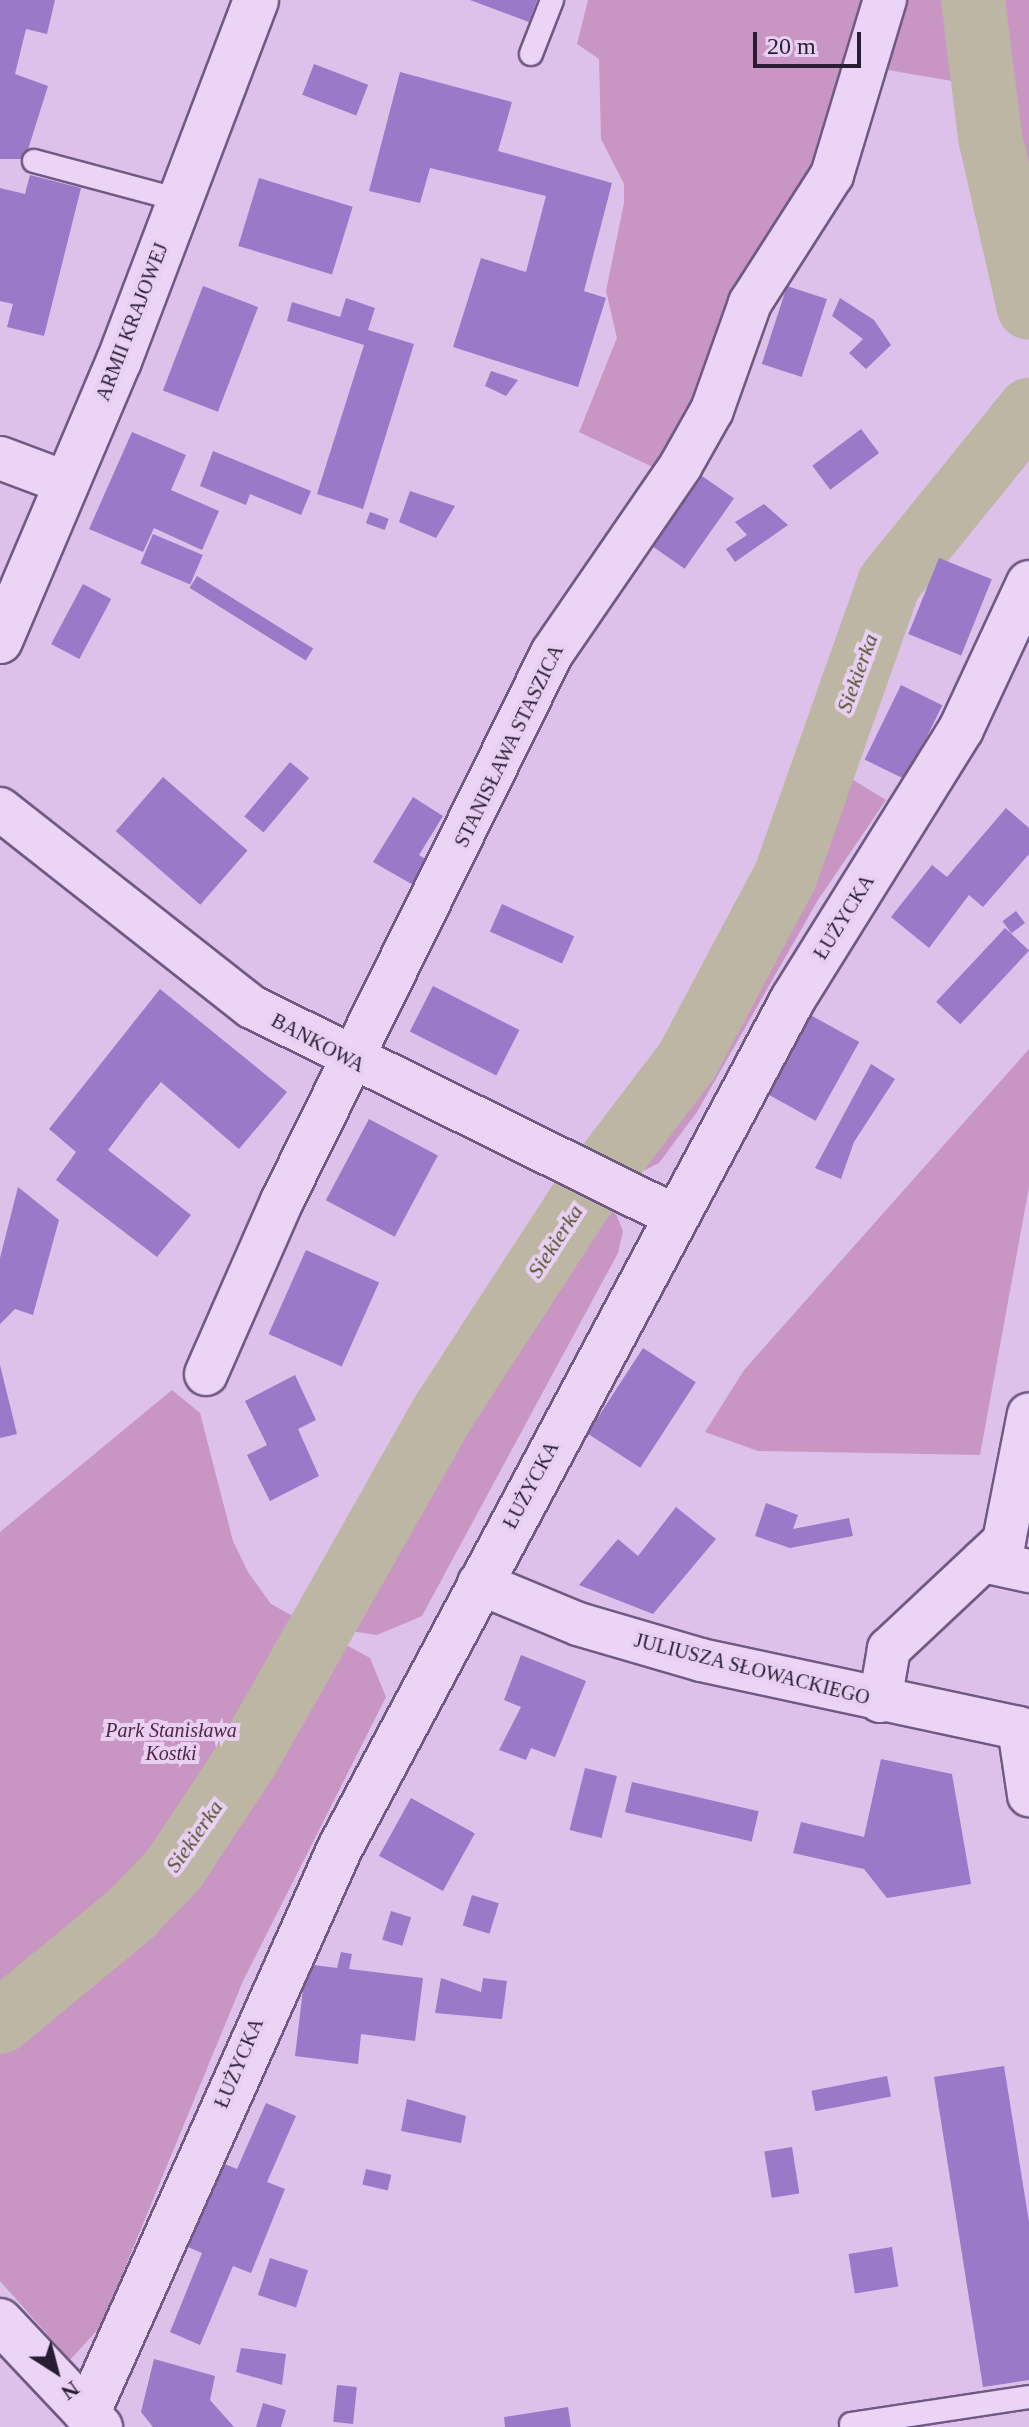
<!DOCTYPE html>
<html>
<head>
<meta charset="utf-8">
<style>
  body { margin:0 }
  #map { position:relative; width:1029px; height:2427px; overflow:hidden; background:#dec1eb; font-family:Georgia,serif }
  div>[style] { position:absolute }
  .green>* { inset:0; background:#c996c3 }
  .river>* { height:64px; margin:-32px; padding:0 32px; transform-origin:32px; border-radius:32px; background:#beb6a4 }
  .building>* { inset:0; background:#9979c8; transform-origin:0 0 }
  .roads { filter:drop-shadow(2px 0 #705a84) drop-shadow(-2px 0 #705a84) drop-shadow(0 2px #705a84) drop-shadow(0 -2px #705a84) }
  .lane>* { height:22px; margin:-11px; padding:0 11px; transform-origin:11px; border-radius:11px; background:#ecd4f7 }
  .street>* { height:42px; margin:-21px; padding:0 21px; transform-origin:21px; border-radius:21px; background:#ecd4f7 }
  .secondary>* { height:44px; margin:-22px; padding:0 22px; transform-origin:22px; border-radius:22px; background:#ecd4f7 }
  span { translate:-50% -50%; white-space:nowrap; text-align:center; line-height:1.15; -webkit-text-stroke:8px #e9d0f3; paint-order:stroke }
  .street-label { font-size:20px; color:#281d34 }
  .park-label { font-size:20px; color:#502545; font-style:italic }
  .water-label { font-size:22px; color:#53512d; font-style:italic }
  .north { position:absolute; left:16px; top:2331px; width:80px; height:80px; -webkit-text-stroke:6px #e9d0f3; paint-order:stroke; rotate:144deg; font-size:22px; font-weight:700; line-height:32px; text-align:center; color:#281d34 }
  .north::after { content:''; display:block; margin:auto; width:28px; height:36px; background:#281d34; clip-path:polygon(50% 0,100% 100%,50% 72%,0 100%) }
  .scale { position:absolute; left:753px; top:32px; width:108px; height:36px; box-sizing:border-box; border:4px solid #281d34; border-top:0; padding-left:10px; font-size:24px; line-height:28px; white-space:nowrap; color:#281d34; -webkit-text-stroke:6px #e9d0f3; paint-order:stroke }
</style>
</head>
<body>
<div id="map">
  <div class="green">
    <div style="clip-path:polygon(588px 0,874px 0,835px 129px,659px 470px,579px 432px,617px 338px,606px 291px,624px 203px,624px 184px,601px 139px,599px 59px,577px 44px)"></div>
    <div style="clip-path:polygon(898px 0,955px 0,958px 82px,882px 69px)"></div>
    <div style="clip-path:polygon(987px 0,1029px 0,1029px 230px,1000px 114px)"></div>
    <div style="clip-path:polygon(832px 767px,886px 800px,818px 900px,697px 1112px,659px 1163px,645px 1170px,630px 1164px,770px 934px)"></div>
    <div style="clip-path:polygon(1029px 1049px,1029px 1187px,980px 1455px,758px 1451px,705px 1432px,744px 1370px)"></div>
    <div style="clip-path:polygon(602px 1207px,616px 1214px,623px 1231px,618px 1253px,422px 1616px,377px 1635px,350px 1631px)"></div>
    <div style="clip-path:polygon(172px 1390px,200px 1413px,233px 1541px,248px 1572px,271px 1604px,370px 1658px,386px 1697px,243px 1981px,101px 2326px,70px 2360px,0 2281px,0 1532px)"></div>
  </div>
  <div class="river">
    <div style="left:973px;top:0;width:138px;rotate:82.9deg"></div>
    <div style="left:990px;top:137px;width:175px;rotate:77.2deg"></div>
    <div style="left:0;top:2022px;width:170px;rotate:-39.5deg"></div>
    <div style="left:131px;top:1914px;width:62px;rotate:-46.3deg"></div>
    <div style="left:174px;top:1869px;width:134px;rotate:-56.5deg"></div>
    <div style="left:248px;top:1757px;width:398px;rotate:-60.5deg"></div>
    <div style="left:444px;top:1411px;width:252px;rotate:-57deg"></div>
    <div style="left:581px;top:1200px;width:175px;rotate:-52.7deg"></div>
    <div style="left:687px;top:1061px;width:208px;rotate:-62deg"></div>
    <div style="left:785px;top:877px;width:312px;rotate:-70.5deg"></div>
    <div style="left:889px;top:583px;width:223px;rotate:-51deg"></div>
  </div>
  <div class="building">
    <div style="clip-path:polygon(0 0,55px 0,47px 34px,26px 29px,15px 74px,48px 86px,25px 159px,0 159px)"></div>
    <div style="clip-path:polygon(470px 0,537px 0,529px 22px)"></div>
    <div style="left:314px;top:64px;width:58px;height:33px;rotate:21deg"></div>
    <div style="clip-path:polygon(400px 72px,512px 102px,498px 151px,612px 183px,584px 291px,606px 298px,578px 387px,453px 347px,481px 258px,526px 272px,546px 196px,430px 168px,420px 203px,369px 191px)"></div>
    <div style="clip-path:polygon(30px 175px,81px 188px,44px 336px,7px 327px,13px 304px,0 301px,0 188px,25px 194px)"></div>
    <div style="left:259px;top:178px;width:98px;height:71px;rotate:17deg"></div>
    <div style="left:203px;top:286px;width:59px;height:112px;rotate:21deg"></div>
    <div style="left:787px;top:286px;width:42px;height:82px;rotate:18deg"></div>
    <div style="clip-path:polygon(346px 298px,375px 308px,368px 330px,414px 344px,363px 509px,317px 494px,364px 345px,287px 321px,292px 302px,340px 317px)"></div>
    <div style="clip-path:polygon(840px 298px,874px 320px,891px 345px,866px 369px,849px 353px,863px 339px,832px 316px)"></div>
    <div style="clip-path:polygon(491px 371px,518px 380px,506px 396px,485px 386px)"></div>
    <div style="left:861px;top:429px;width:30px;height:61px;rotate:53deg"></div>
    <div style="clip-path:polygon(132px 432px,186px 455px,171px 490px,219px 511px,202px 550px,154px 528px,143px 552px,89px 529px)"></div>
    <div style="clip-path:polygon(213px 451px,311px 491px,301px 515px,250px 494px,246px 505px,200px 486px)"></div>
    <div style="left:702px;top:476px;width:39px;height:86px;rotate:35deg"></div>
    <div style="clip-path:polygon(410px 491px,455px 506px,436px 538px,399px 522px)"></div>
    <div style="clip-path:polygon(764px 504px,788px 525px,735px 562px,726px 549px,747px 535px,735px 522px)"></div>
    <div style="left:370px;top:512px;width:20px;height:12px;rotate:20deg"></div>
    <div style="left:153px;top:534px;width:54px;height:32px;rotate:23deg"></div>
    <div style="left:939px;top:558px;width:57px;height:82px;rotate:22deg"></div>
    <div style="left:197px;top:576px;width:137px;height:14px;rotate:32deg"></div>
    <div style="left:83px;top:584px;width:32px;height:68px;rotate:28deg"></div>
    <div style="left:901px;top:685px;width:46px;height:83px;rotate:26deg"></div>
    <div style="left:290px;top:762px;width:25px;height:71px;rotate:40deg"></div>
    <div style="left:163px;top:777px;width:112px;height:72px;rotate:41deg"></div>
    <div style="clip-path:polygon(413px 797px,443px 816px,419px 855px,437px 866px,422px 890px,373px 862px)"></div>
    <div style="clip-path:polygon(1006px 808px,1029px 828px,1029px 854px,983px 907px,969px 895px,929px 948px,891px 917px,932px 865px,947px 877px)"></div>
    <div style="left:502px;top:904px;width:79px;height:30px;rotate:24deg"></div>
    <div style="left:1016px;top:911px;width:15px;height:17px;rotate:53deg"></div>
    <div style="left:1005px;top:928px;width:33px;height:101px;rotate:43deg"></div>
    <div style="left:433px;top:986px;width:97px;height:51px;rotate:27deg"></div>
    <div style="clip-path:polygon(160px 989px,287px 1092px,239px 1149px,161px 1082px,146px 1100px,108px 1150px,191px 1215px,157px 1257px,56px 1180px,76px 1152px,49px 1129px)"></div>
    <div style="left:805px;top:1012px;width:62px;height:90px;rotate:29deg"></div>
    <div style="clip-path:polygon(871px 1064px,895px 1079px,854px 1142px,841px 1179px,815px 1168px)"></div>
    <div style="left:369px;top:1119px;width:78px;height:92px;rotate:28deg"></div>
    <div style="clip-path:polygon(18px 1187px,59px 1220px,33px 1315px,15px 1309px,0 1324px,0 1258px)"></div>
    <div style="left:306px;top:1250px;width:80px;height:92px;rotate:24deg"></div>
    <div style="left:643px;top:1348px;width:63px;height:102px;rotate:33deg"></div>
    <div style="clip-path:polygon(0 1365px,17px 1434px,0 1438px)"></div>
    <div style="clip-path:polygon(295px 1375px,316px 1420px,298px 1429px,319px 1476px,270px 1501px,247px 1455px,267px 1445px,245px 1401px)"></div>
    <div style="clip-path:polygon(766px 1503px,798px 1515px,793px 1529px,849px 1518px,853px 1536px,790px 1548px,755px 1536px)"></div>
    <div style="clip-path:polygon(676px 1507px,716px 1539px,653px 1614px,579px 1585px,618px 1539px,638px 1556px)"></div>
    <div style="clip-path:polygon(521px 1655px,586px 1681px,555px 1757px,531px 1748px,526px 1760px,499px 1750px,521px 1707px,504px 1700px)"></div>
    <div style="clip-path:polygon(881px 1759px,952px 1774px,971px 1884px,887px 1898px,864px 1869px,793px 1853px,801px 1822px,864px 1837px)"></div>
    <div style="left:585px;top:1768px;width:33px;height:64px;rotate:14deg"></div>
    <div style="left:632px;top:1782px;width:130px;height:31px;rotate:13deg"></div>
    <div style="left:411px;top:1798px;width:73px;height:66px;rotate:29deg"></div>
    <div style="left:472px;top:1895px;width:28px;height:32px;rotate:17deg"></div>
    <div style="left:391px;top:1911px;width:21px;height:30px;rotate:17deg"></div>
    <div style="clip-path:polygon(341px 1952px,352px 1954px,349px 1969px,423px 1978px,415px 2041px,361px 2034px,358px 2064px,295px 2056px,306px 1964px,337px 1968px)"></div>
    <div style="clip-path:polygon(441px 1978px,481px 1992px,483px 1978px,507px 1981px,502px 2019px,435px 2013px)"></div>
    <div style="clip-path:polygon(1004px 2066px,1029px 2222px,1029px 2380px,983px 2387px,934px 2077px)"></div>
    <div style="left:887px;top:2076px;width:21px;height:77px;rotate:79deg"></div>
    <div style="clip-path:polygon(407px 2099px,466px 2116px,461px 2143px,401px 2131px)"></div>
    <div style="clip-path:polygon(266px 2103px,296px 2116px,267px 2182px,285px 2189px,251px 2273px,233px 2266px,200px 2345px,170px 2332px,202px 2253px,183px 2245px,220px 2162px,237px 2169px)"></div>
    <div style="left:792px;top:2147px;width:47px;height:28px;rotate:81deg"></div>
    <div style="left:366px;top:2169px;width:26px;height:16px;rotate:13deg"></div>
    <div style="left:892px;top:2247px;width:40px;height:44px;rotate:81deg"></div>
    <div style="left:270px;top:2258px;width:40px;height:39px;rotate:18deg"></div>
    <div style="clip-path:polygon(241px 2348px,286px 2354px,282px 2385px,236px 2372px)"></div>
    <div style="clip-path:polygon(154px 2359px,215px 2376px,210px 2400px,234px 2427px,153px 2427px,141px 2412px)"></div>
    <div style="left:337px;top:2385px;width:20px;height:37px;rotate:6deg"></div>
    <div style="clip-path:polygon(263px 2403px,286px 2410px,281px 2427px,256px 2427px)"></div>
    <div style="clip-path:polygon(568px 2407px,571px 2427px,505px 2427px,504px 2417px)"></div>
  </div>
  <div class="roads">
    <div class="lane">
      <div style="left:531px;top:54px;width:58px;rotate:-68.7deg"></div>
      <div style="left:34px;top:161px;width:151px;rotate:15deg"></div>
      <div style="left:851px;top:2424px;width:180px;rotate:-8.6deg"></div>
    </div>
    <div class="street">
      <div style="left:0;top:458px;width:72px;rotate:20.5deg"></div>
      <div style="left:0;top:809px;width:320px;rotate:38.2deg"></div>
      <div style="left:252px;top:1007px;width:471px;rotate:26.3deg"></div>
      <div style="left:206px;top:1374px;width:189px;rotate:-66.3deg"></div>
      <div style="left:282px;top:1201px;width:611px;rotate:-63.77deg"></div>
      <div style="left:552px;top:653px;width:228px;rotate:-55.5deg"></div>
      <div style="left:681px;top:465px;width:63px;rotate:-60.6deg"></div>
      <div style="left:712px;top:410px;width:114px;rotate:-70.4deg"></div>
      <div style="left:750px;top:303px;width:152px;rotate:-57.4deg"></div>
      <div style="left:832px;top:175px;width:183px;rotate:-73.2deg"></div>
      <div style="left:983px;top:1561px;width:47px;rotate:12.3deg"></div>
      <div style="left:479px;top:1583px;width:107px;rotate:22.5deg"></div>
      <div style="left:578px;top:1624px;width:128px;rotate:16.3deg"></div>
      <div style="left:701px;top:1660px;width:325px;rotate:12.1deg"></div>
      <div style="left:880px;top:1701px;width:53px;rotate:-80.2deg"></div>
      <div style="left:889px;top:1649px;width:158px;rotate:-43.2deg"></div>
      <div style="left:1004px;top:1541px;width:129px;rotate:-78.9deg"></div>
      <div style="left:1019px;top:1728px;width:68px;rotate:81.5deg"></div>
    </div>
    <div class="secondary">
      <div style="left:0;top:641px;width:304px;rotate:-67deg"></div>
      <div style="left:119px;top:361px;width:386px;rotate:-69.2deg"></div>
      <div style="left:0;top:2321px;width:146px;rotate:46.7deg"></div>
      <div style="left:87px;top:2414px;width:620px;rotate:-65.92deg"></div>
      <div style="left:340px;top:1848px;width:962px;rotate:-61.92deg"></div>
      <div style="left:793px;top:999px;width:318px;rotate:-58.1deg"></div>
      <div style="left:961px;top:729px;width:161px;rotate:-65deg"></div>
    </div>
  </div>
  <div class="street-label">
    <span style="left:132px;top:322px;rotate:-69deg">ARMII KRAJOWEJ</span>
    <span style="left:509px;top:746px;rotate:-64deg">STANISŁAWA STASZICA</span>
    <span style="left:844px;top:917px;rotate:-58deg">ŁUŻYCKA</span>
    <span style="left:318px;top:1043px;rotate:28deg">BANKOWA</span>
    <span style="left:531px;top:1485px;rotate:-62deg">ŁUŻYCKA</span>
    <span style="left:752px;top:1669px;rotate:14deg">JULIUSZA SŁOWACKIEGO</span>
    <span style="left:239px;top:2063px;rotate:-67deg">ŁUŻYCKA</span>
  </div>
  <div class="park-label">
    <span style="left:171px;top:1742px">Park Stanisława<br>Kostki</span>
  </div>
  <div class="water-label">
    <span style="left:857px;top:673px;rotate:-70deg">Siekierka</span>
    <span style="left:555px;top:1241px;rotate:-57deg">Siekierka</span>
    <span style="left:194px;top:1836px;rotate:-55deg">Siekierka</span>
  </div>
  <div class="north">N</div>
  <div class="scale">20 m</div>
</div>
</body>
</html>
